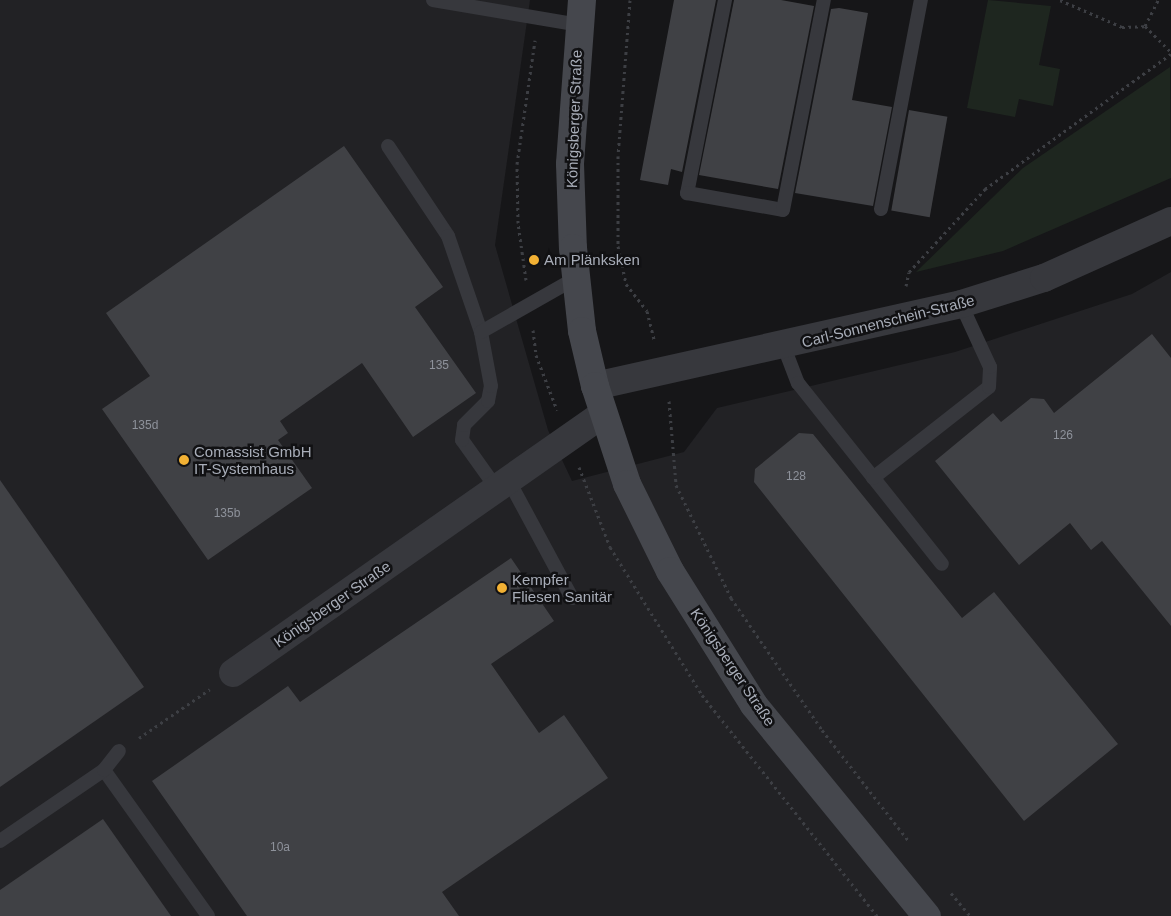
<!DOCTYPE html>
<html>
<head>
<meta charset="utf-8">
<style>
  body { margin:0 }
  #map { position:relative; width:1171px; height:916px; overflow:hidden; background:#161618; font-family:Arial,sans-serif }
  div>[style] { position:absolute }
  .built>* { inset:0; background:#222225 }
  .green>* { inset:0; background:#1e261f }
  .building>* { inset:0; background:#404145; transform-origin:0 0 }
  .path>* { height:3px; margin-top:-1.5px; transform-origin:0; background:repeating-linear-gradient(90deg,#3d3f44 0 2.5px,transparent 0 6.5px) }
  .lane>* { height:14px; margin:-7px; padding:0 7px; transform-origin:7px; border-radius:7px; background:#37383d }
  .street>* { height:28px; margin:-14px; padding:0 14px; transform-origin:14px; border-radius:14px; background:#37383d }
  .secondary>* { height:28px; margin:-14px; padding:0 14px; transform-origin:14px; border-radius:14px; background:#45474d }
  .dots>* { width:14px; height:14px; translate:-50% -50%; box-sizing:border-box; border:2px solid #111113; border-radius:50% }
  span { translate:-50% -50%; white-space:nowrap; text-align:center; line-height:1.15; -webkit-text-stroke:5px #111113; paint-order:stroke }
  .number-label { font-size:12px; color:#8e929b }
  .number-label span { -webkit-text-stroke-width:0 }
  .street-label { font-size:15px; color:#a8adb8 }
  .poi-label { font-size:15px; color:#a8adb8 }
  .left { translate:0 -50%; text-align:left }
</style>
</head>
<body>
<div id="map">
  <div class="built">
    <div style="clip-path:polygon(0 0,530px 0,495px 245px,548px 430px,572px 481px,684px 452px,717px 408px,955px 352px,1132px 294px,1171px 272px,1171px 916px,0 916px)"></div>
  </div>
  <div class="green">
    <div style="clip-path:polygon(988px 0,1051px 6px,1039px 65px,1060px 69px,1053px 106px,1019px 99px,1015px 117px,967px 108px)"></div>
    <div style="clip-path:polygon(1170px 67px,1171px 178px,1003px 251px,916px 272px,1023px 168px)"></div>
  </div>
  <div class="building">
    <div style="clip-path:polygon(674px 0,716px 0,682px 172px,671px 169px,668px 185px,640px 180px)"></div>
    <div style="clip-path:polygon(734px 0,781px 0,814px 6px,778px 189px,699px 175px)"></div>
    <div style="clip-path:polygon(839px 8px,868px 13px,852px 100px,892px 107px,873px 206px,795px 193px,831px 9px)"></div>
    <div style="left:909px;top:110px;width:39px;height:102px;rotate:10deg"></div>
    <div style="clip-path:polygon(344px 146px,443px 287px,415px 307px,476px 393px,413px 437px,362px 363px,280px 421px,288px 433px,278px 440px,312px 488px,208px 560px,102px 409px,150px 376px,106px 313px)"></div>
    <div style="clip-path:polygon(1152px 334px,1171px 358px,1171px 626px,1102px 541px,1091px 550px,1070px 523px,1019px 565px,935px 461px,993px 413px,1001px 422px,1031px 398px,1044px 399px,1054px 413px)"></div>
    <div style="clip-path:polygon(799px 433px,813px 434px,962px 618px,994px 592px,1118px 744px,1024px 821px,754px 482px,755px 469px)"></div>
    <div style="clip-path:polygon(0 480px,144px 687px,0 787px)"></div>
    <div style="clip-path:polygon(511px 558px,554px 621px,491px 664px,539px 733px,564px 715px,608px 778px,442px 892px,459px 916px,247px 916px,152px 781px,288px 686px,300px 702px)"></div>
    <div style="clip-path:polygon(103px 819px,171px 916px,0 916px,0 890px)"></div>
  </div>
  <div class="path">
    <div style="left:630px;top:0;width:156px;rotate:94.4deg"></div>
    <div style="left:618px;top:156px;width:90px;rotate:90deg"></div>
    <div style="left:618px;top:246px;width:39px;rotate:78deg"></div>
    <div style="left:626px;top:284px;width:34px;rotate:52deg"></div>
    <div style="left:647px;top:311px;width:32px;rotate:76deg"></div>
    <div style="left:1060px;top:0;width:68px;rotate:23.5deg"></div>
    <div style="left:1122px;top:27px;width:23px;rotate:-2deg"></div>
    <div style="left:1145px;top:26px;width:29px;rotate:-63deg"></div>
    <div style="left:1145px;top:26px;width:37px;rotate:45deg"></div>
    <div style="left:526px;top:280px;width:58px;rotate:-98deg"></div>
    <div style="left:518px;top:223px;width:59px;rotate:-91deg"></div>
    <div style="left:517px;top:164px;width:125px;rotate:-81.7deg"></div>
    <div style="left:906px;top:286px;width:14px;rotate:-78deg"></div>
    <div style="left:909px;top:272px;width:113px;rotate:-47.5deg"></div>
    <div style="left:985px;top:189px;width:230px;rotate:-36deg"></div>
    <div style="left:533px;top:330px;width:25px;rotate:83deg"></div>
    <div style="left:536px;top:355px;width:59px;rotate:69.1deg"></div>
    <div style="left:669px;top:401px;width:84px;rotate:85.2deg"></div>
    <div style="left:676px;top:485px;width:126px;rotate:64deg"></div>
    <div style="left:731px;top:598px;width:160px;rotate:55.4deg"></div>
    <div style="left:822px;top:730px;width:140px;rotate:52deg"></div>
    <div style="left:579px;top:467px;width:86px;rotate:68.8deg"></div>
    <div style="left:610px;top:547px;width:174px;rotate:58.1deg"></div>
    <div style="left:702px;top:695px;width:282px;rotate:51.6deg"></div>
    <div style="left:139px;top:738px;width:86px;rotate:-34.6deg"></div>
    <div style="left:951px;top:893px;width:30px;rotate:50deg"></div>
  </div>
  <div class="lane">
    <div style="left:433px;top:0;width:148px;rotate:9.7deg"></div>
    <div style="left:725px;top:0;width:197px;rotate:101.1deg"></div>
    <div style="left:687px;top:193px;width:97px;rotate:10deg"></div>
    <div style="left:783px;top:210px;width:214px;rotate:-79deg"></div>
    <div style="left:388px;top:146px;width:108px;rotate:56.3deg"></div>
    <div style="left:448px;top:236px;width:102px;rotate:71deg"></div>
    <div style="left:881px;top:209px;width:213px;rotate:-79.2deg"></div>
    <div style="left:784px;top:347px;width:39px;rotate:69deg"></div>
    <div style="left:798px;top:383px;width:231px;rotate:51.5deg"></div>
    <div style="left:873px;top:478px;width:147px;rotate:-38.1deg"></div>
    <div style="left:989px;top:387px;width:20px;rotate:-87deg"></div>
    <div style="left:990px;top:367px;width:69px;rotate:-114.7deg"></div>
    <div style="left:509px;top:481px;width:133px;rotate:61.7deg"></div>
    <div style="left:497px;top:489px;width:60px;rotate:-125.5deg"></div>
    <div style="left:462px;top:440px;width:15px;rotate:-82deg"></div>
    <div style="left:464px;top:425px;width:34px;rotate:-45deg"></div>
    <div style="left:488px;top:401px;width:15px;rotate:-79deg"></div>
    <div style="left:491px;top:386px;width:55px;rotate:-100.5deg"></div>
    <div style="left:481px;top:332px;width:109px;rotate:-29.6deg"></div>
    <div style="left:104px;top:770px;width:179px;rotate:54.5deg"></div>
    <div style="left:0;top:841px;width:126px;rotate:-34.3deg"></div>
    <div style="left:104px;top:770px;width:24px;rotate:-52deg"></div>
  </div>
  <div class="street">
    <div style="left:595px;top:386px;width:375px;rotate:-12.6deg"></div>
    <div style="left:961px;top:304px;width:87px;rotate:-17.4deg"></div>
    <div style="left:1044px;top:278px;width:139px;rotate:-24.2deg"></div>
    <div style="left:233px;top:673px;width:450px;rotate:-35deg"></div>
  </div>
  <div class="secondary">
    <div style="left:582px;top:0;width:164px;rotate:94.2deg"></div>
    <div style="left:570px;top:164px;width:84px;rotate:88deg"></div>
    <div style="left:573px;top:248px;width:83px;rotate:83.8deg"></div>
    <div style="left:582px;top:331px;width:57px;rotate:76.7deg"></div>
    <div style="left:595px;top:386px;width:103px;rotate:71.9deg"></div>
    <div style="left:627px;top:484px;width:97px;rotate:63.7deg"></div>
    <div style="left:670px;top:571px;width:158px;rotate:57.9deg"></div>
    <div style="left:754px;top:705px;width:273px;rotate:50.7deg"></div>
  </div>
  <div class="dots">
    <div style="left:534px;top:260px;background:#f2b134"></div>
    <div style="left:184px;top:460px;background:#f2b134"></div>
    <div style="left:502px;top:588px;background:#f2b134"></div>
  </div>
  <div class="number-label">
    <span style="left:439px;top:366px">135</span>
    <span style="left:145px;top:426px">135d</span>
    <span style="left:1063px;top:436px">126</span>
    <span style="left:796px;top:477px">128</span>
    <span style="left:227px;top:514px">135b</span>
    <span style="left:280px;top:848px">10a</span>
  </div>
  <div class="street-label">
    <span style="left:574px;top:119px;rotate:-88deg">Königsberger Straße</span>
    <span style="left:888px;top:321px;rotate:-14deg">Carl-Sonnenschein-Straße</span>
    <span style="left:332px;top:604px;rotate:-35deg">Königsberger Straße</span>
    <span style="left:733px;top:667px;rotate:56deg">Königsberger Straße</span>
  </div>
  <div class="poi-label">
    <span class="left" style="left:544px;top:260px">Am Plänksken</span>
    <span class="left" style="left:194px;top:460px">Comassist GmbH<br>IT-Systemhaus</span>
    <span class="left" style="left:512px;top:588px">Kempfer<br>Fliesen Sanitär</span>
  </div>
</div>
</body>
</html>
